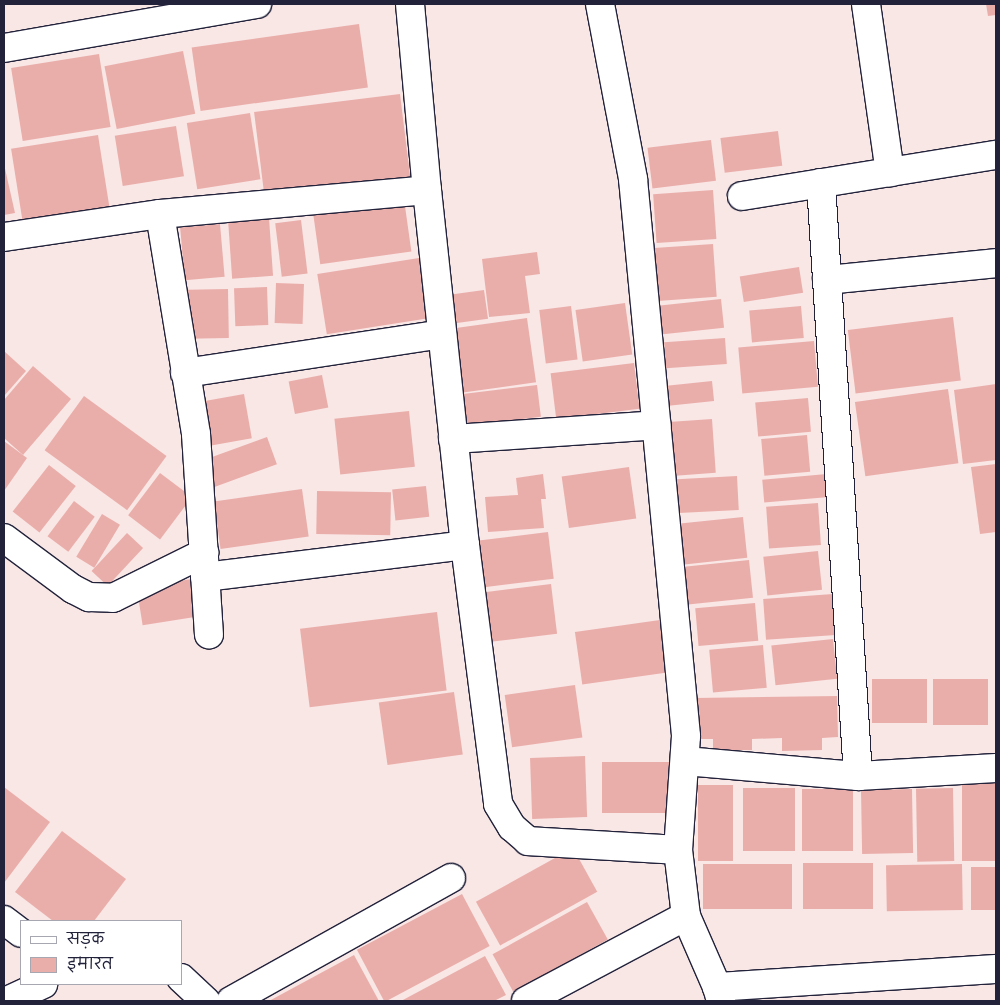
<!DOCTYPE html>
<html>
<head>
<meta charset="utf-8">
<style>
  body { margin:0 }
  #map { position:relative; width:1000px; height:1005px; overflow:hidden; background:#f9e7e6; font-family:"Playpen Sans","Playpen Sans Deva",sans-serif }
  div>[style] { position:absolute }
  .building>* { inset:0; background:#eaaeaa; transform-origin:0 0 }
  .roads { filter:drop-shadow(1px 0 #22223b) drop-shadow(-1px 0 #22223b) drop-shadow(0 1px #22223b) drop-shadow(0 -1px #22223b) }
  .minor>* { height:28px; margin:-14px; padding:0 14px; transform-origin:14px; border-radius:14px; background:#fff }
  span { translate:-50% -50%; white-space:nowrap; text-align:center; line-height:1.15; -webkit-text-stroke:4.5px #fff; paint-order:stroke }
  .frame { position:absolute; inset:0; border:5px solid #22223b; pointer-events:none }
  .legend { position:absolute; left:20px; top:920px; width:162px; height:65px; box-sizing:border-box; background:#fff; border:1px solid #a7a7b1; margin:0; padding:6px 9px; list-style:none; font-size:15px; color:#22223b }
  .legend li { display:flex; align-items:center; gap:10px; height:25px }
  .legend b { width:25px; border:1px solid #a7a7b1 }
</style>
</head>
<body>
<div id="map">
  <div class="building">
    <div style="clip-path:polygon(986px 4px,996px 4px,996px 15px,988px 16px)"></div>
    <div style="left:359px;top:24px;width:64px;height:169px;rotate:82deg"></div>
    <div style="left:183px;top:51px;width:64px;height:80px;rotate:79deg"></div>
    <div style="left:99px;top:54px;width:74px;height:89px;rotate:81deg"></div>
    <div style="left:400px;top:94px;width:89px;height:147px;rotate:83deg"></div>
    <div style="left:250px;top:113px;width:67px;height:64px;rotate:81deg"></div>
    <div style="left:176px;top:126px;width:51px;height:62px;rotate:81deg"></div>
    <div style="left:778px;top:131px;width:35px;height:58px;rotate:83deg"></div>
    <div style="left:98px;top:135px;width:73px;height:88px;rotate:81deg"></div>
    <div style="left:711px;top:140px;width:41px;height:64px;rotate:83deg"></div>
    <div style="clip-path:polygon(4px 164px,15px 213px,4px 215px)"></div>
    <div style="left:713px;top:190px;width:49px;height:60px;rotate:86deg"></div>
    <div style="left:404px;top:199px;width:53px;height:92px;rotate:82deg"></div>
    <div style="left:269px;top:218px;width:58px;height:41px;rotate:86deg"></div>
    <div style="left:301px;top:220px;width:54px;height:26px;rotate:83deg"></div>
    <div style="left:220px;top:224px;width:53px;height:40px;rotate:85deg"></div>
    <div style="left:713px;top:244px;width:53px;height:59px;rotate:86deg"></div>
    <div style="clip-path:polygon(537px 252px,540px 274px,525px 276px,530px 313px,489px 317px,482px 259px)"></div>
    <div style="left:419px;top:258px;width:61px;height:103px;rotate:81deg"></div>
    <div style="left:799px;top:267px;width:26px;height:60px;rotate:81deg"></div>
    <div style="left:276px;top:283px;width:28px;height:40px;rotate:2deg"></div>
    <div style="left:267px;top:287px;width:38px;height:33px;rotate:88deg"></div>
    <div style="left:228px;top:289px;width:49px;height:41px;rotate:89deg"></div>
    <div style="left:484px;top:290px;width:29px;height:35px;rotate:82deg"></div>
    <div style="left:721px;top:299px;width:29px;height:66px;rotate:84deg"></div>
    <div style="left:625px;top:303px;width:52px;height:50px;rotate:82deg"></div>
    <div style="left:571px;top:306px;width:54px;height:32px;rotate:83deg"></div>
    <div style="left:801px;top:306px;width:32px;height:52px;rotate:85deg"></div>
    <div style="left:953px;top:317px;width:64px;height:106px;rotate:83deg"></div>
    <div style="left:527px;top:318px;width:65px;height:79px;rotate:82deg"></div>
    <div style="left:725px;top:338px;width:26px;height:61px;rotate:86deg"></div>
    <div style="left:814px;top:341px;width:46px;height:76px;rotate:85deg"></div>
    <div style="clip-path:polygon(4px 351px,26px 371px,4px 396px)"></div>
    <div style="left:634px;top:363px;width:46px;height:84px;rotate:83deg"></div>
    <div style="clip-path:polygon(33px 366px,71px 399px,23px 455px,4px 438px,4px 400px)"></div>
    <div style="left:322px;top:375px;width:33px;height:34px;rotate:79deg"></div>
    <div style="left:712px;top:381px;width:20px;height:48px;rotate:84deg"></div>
    <div style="clip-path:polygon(996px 384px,996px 460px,963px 464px,954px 390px)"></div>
    <div style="left:537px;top:385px;width:32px;height:81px;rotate:83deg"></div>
    <div style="left:948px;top:389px;width:75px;height:94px;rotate:82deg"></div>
    <div style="left:244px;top:394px;width:45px;height:44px;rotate:80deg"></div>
    <div style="left:84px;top:396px;width:102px;height:67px;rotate:36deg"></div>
    <div style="left:808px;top:398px;width:34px;height:53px;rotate:85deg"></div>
    <div style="left:409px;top:411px;width:56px;height:75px;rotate:84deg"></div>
    <div style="left:712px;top:419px;width:54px;height:47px;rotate:86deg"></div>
    <div style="left:807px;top:435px;width:37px;height:46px;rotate:85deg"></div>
    <div style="left:267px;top:437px;width:29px;height:73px;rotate:70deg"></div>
    <div style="clip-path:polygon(4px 441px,27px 458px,4px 491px)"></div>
    <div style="clip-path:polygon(996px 464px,996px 532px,980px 534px,971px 467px)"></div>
    <div style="left:49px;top:465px;width:34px;height:59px;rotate:38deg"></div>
    <div style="left:629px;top:467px;width:52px;height:68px;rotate:82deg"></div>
    <div style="left:160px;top:473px;width:40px;height:53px;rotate:37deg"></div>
    <div style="clip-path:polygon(543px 474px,546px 499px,541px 499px,544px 528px,488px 532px,485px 497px,518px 495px,516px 478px)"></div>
    <div style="left:827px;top:474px;width:23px;height:65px;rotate:85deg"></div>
    <div style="left:737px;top:476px;width:34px;height:65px;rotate:87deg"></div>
    <div style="left:426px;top:486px;width:31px;height:34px;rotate:84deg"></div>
    <div style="left:302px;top:489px;width:48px;height:89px;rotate:82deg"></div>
    <div style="left:317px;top:491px;width:74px;height:43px;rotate:1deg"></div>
    <div style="left:74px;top:501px;width:26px;height:44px;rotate:37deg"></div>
    <div style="left:818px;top:503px;width:42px;height:52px;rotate:86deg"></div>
    <div style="left:102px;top:514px;width:21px;height:50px;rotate:31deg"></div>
    <div style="left:743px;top:517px;width:41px;height:68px;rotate:84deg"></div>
    <div style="left:548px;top:532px;width:47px;height:78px;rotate:83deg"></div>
    <div style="left:127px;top:533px;width:22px;height:52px;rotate:43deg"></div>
    <div style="left:818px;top:551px;width:39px;height:55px;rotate:84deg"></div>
    <div style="left:749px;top:560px;width:38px;height:70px;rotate:84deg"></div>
    <div style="left:192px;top:579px;width:38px;height:56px;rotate:81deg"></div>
    <div style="left:551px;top:584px;width:50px;height:69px;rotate:83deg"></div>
    <div style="left:833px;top:594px;width:41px;height:70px;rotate:86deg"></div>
    <div style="left:755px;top:603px;width:38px;height:60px;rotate:85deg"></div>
    <div style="left:437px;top:612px;width:79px;height:138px;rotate:83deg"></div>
    <div style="left:667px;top:619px;width:53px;height:93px;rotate:82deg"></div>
    <div style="left:833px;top:639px;width:40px;height:62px;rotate:84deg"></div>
    <div style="left:763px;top:645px;width:43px;height:54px;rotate:85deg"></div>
    <div style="left:872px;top:679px;width:55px;height:44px"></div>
    <div style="left:933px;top:679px;width:55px;height:46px"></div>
    <div style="left:575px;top:685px;width:53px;height:71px;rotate:82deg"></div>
    <div style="left:454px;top:692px;width:63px;height:76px;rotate:82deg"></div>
    <div style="clip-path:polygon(837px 696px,838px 737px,822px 738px,822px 750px,782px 751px,782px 738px,752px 739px,752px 750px,713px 750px,713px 739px,694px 739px,694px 698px)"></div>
    <div style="left:585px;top:756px;width:61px;height:55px;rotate:88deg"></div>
    <div style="left:674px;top:762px;width:51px;height:72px;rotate:90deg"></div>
    <div style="left:996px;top:783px;width:78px;height:34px;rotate:90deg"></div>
    <div style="left:698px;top:785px;width:35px;height:76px"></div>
    <div style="clip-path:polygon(4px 787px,50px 822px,4px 883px)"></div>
    <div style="left:743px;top:788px;width:52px;height:63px"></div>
    <div style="left:953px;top:788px;width:73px;height:37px;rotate:89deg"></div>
    <div style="left:802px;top:789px;width:51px;height:62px"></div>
    <div style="left:912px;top:789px;width:64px;height:51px;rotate:89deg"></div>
    <div style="clip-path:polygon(62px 831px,126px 879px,94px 921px,53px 921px,15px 892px)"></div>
    <div style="left:573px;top:848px;width:50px;height:111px;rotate:61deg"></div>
    <div style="left:803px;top:863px;width:70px;height:46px"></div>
    <div style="left:792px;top:864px;width:45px;height:89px;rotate:90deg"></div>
    <div style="left:962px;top:864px;width:46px;height:76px;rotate:89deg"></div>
    <div style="left:971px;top:867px;width:25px;height:43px"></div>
    <div style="left:462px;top:894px;width:59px;height:119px;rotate:62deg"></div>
    <div style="left:587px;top:902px;width:43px;height:108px;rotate:61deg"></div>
    <div style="clip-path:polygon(354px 955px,379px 1001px,269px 1001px)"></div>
    <div style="clip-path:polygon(485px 956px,506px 995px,494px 1001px,401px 1001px)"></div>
  </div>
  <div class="roads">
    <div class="minor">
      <div style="left:410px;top:4px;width:187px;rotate:84.8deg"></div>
      <div style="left:427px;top:190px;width:357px;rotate:83.9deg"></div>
      <div style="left:465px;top:545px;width:261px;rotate:82.7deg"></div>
      <div style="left:498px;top:804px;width:27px;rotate:59deg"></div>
      <div style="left:512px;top:827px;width:21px;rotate:41deg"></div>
      <div style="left:528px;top:841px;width:150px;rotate:3.4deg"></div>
      <div style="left:600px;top:4px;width:178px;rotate:79.3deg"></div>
      <div style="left:633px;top:179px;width:560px;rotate:84.56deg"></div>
      <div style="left:686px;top:736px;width:114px;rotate:94deg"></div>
      <div style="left:678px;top:850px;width:66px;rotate:83.1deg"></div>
      <div style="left:686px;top:916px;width:77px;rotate:66.4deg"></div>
      <div style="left:717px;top:987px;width:15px;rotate:74deg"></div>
      <div style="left:866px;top:4px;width:170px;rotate:81.9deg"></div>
      <div style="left:4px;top:48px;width:257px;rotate:-9.9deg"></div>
      <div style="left:821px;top:183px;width:594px;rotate:86.43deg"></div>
      <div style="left:742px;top:196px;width:257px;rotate:-9.2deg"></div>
      <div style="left:160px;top:214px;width:223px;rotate:80.7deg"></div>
      <div style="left:196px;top:434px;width:201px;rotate:86.3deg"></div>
      <div style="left:4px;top:237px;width:158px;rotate:-8.4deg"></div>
      <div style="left:160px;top:214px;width:268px;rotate:-5.1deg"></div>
      <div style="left:827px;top:280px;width:170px;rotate:-5.7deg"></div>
      <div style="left:185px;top:373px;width:260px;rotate:-8.6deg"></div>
      <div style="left:453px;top:439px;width:204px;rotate:-3.9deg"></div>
      <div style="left:4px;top:538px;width:86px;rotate:36.5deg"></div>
      <div style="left:73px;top:589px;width:18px;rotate:27deg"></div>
      <div style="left:89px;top:597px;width:24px;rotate:2deg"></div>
      <div style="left:113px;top:598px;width:102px;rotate:-26.3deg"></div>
      <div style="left:205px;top:577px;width:262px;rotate:-7deg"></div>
      <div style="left:685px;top:761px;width:174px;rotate:5deg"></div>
      <div style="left:858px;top:776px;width:138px;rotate:-3.3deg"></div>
      <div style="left:4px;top:920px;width:21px;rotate:37deg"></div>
      <div style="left:181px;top:978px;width:34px;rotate:43deg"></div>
      <div style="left:717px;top:987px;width:280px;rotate:-3.7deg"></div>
      <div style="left:7px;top:1001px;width:40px;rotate:-25deg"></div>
      <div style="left:231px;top:1001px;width:252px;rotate:-29.2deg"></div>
      <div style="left:526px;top:1001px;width:181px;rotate:-28deg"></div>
    </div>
  </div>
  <div class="frame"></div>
  <ul class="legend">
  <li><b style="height:6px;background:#fff"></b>सड़क</li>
  <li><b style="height:14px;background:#eaaeaa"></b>इमारत</li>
  </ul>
</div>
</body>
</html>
